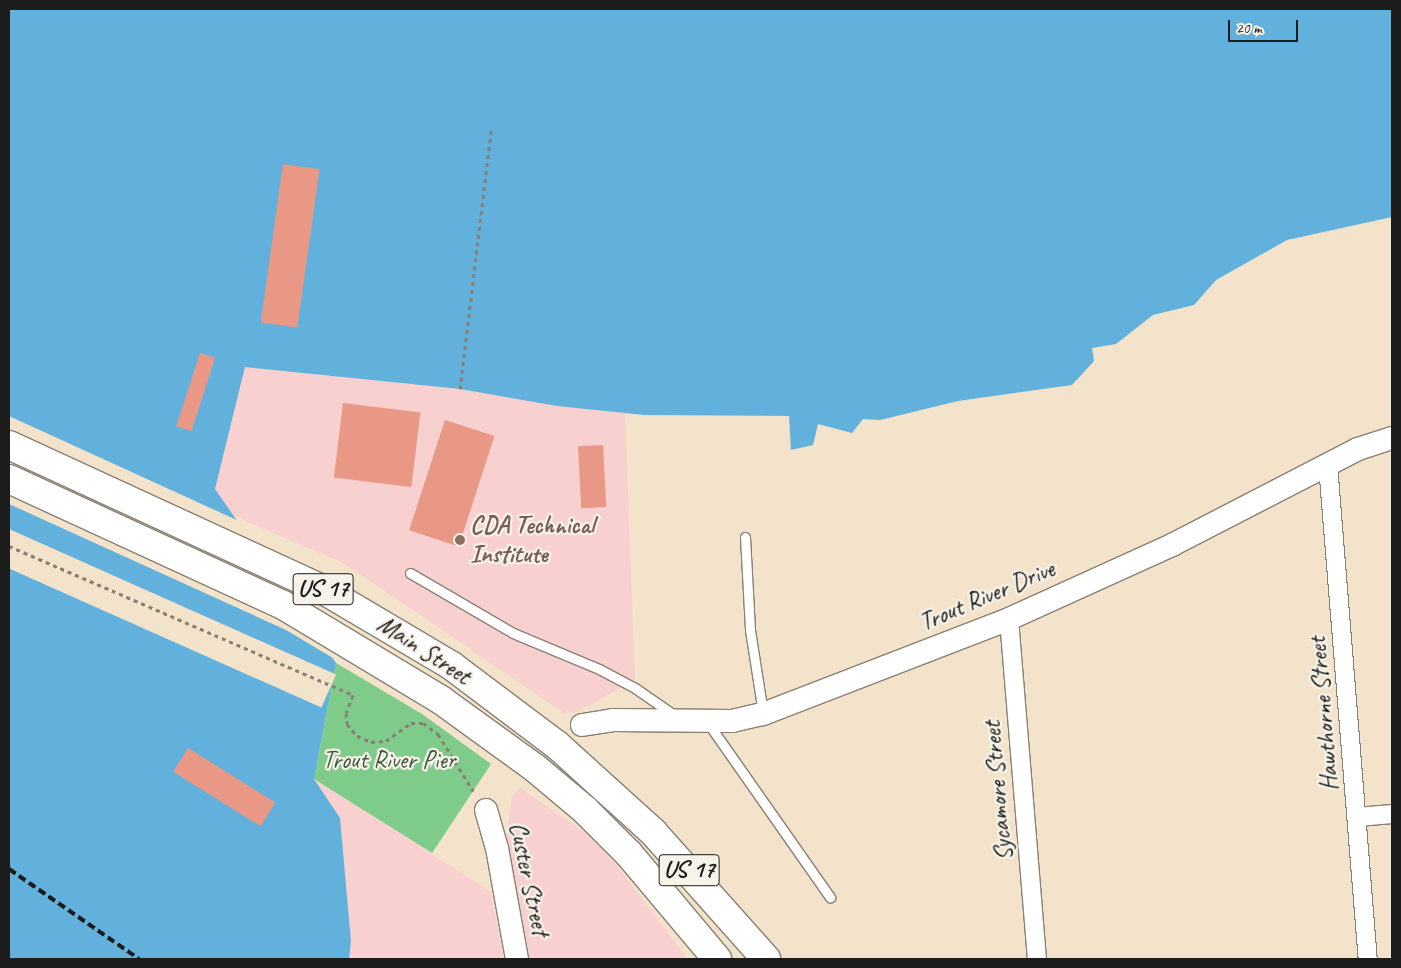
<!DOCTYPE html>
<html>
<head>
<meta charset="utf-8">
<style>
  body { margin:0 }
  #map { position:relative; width:1401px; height:968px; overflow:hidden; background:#f4e3cb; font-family:Caveat,sans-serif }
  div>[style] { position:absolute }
  .built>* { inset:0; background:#f7d0cf }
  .green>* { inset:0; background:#7fcb8a }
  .water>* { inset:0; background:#62b0dc }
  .pier>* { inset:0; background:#f4e3cb; transform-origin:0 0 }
  .building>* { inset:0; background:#e89885; transform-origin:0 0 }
  .path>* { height:3px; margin-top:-1.5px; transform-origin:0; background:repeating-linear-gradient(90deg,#888074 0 4px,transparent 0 8px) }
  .roads { filter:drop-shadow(1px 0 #888074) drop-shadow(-1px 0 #888074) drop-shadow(0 1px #888074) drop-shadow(0 -1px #888074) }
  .service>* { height:9px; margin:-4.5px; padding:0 4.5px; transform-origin:4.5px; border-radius:4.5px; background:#fff }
  .minor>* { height:18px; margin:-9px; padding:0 9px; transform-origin:9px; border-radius:9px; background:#fff }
  .tertiary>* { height:22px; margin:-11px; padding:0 11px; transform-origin:11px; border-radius:11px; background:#fff }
  .primary>* { height:28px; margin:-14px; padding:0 14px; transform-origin:14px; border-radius:14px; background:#fff }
  .rail>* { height:4px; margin-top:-2px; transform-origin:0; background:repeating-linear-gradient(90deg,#1c1c1c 0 8px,transparent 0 12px) }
  .dots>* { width:14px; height:14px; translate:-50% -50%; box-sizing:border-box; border:2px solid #f7f3e8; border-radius:50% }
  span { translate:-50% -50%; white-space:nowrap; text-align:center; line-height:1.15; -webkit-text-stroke:4.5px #f7f3e8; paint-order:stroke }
  .shield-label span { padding:1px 4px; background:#f7f3e8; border:1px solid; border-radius:4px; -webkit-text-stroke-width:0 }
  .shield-label { font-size:24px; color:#1c1c1c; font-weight:700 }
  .education-label { font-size:25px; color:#785e54; font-weight:700 }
  .left { translate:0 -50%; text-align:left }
  .street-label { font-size:25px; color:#1c1c1c }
  .park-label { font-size:25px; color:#3f5942 }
  .frame { position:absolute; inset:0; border:10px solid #1c1c1c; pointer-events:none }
  .scale { position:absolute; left:1228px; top:20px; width:70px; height:22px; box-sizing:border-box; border:2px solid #1c1c1c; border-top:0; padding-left:6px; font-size:15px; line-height:18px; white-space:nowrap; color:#1c1c1c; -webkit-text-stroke:4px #f7f3e8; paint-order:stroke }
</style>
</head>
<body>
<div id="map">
  <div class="built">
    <div style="clip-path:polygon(245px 367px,460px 389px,557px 406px,625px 413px,635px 680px,576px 712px,564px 713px,345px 564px,234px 516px,215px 490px)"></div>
    <div style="clip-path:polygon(314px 779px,491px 892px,504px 959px,349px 959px,351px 941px,340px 818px)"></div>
    <div style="clip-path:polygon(520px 788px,587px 834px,614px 862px,688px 959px,529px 959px,506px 842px,512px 796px)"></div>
  </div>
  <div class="green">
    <div style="clip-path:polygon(336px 663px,422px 714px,491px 764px,432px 853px,314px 779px)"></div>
  </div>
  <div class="water">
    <div style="clip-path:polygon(9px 9px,1392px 9px,1392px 217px,1287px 240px,1216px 280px,1194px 305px,1153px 315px,1116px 344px,1092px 348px,1094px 361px,1072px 385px,958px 401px,880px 420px,863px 419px,852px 433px,818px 424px,813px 445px,791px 450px,789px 416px,644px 415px,557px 406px,460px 389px,245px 367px,215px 489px,336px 663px,314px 779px,340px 818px,351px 941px,349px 959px,9px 959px)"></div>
  </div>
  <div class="pier">
    <div style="clip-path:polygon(9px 416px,241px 522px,338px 661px,286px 630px,9px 504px)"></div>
    <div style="left:9px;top:529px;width:358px;height:36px;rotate:24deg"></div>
  </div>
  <div class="building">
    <div style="left:283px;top:164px;width:37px;height:160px;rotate:8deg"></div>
    <div style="left:200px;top:353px;width:16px;height:77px;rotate:18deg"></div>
    <div style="left:343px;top:403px;width:78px;height:75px;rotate:7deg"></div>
    <div style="left:445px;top:420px;width:52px;height:116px;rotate:18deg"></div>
    <div style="left:603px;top:445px;width:62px;height:25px;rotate:87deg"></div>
    <div style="left:188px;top:748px;width:103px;height:28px;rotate:32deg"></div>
  </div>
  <div class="path">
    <div style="left:460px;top:389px;width:260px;rotate:-83.1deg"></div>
    <div style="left:9px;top:546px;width:375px;rotate:23.4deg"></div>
    <div style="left:353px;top:695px;width:19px;rotate:111deg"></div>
    <div style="left:346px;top:713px;width:11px;rotate:85deg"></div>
    <div style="left:347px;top:724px;width:16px;rotate:50deg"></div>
    <div style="left:357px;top:736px;width:15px;rotate:23deg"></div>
    <div style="left:371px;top:742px;width:15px;rotate:-4deg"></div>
    <div style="left:386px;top:741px;width:31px;rotate:-36deg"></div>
    <div style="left:411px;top:723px;width:12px"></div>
    <div style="left:423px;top:723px;width:19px;rotate:36deg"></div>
    <div style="left:438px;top:734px;width:67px;rotate:58.4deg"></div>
  </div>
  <div class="roads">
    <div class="service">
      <div style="left:745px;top:537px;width:93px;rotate:86.9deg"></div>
      <div style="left:750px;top:630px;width:84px;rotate:81.1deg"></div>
      <div style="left:410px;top:573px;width:119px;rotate:30.2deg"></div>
      <div style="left:513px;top:633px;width:93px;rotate:22.7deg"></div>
      <div style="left:599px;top:669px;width:41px;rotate:27.8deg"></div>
      <div style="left:635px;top:688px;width:47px;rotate:34.7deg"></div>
      <div style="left:708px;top:723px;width:213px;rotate:55deg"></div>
    </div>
    <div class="minor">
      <div style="left:1328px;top:465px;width:496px;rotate:85.4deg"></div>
      <div style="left:1009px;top:619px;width:341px;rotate:85.3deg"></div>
      <div style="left:1358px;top:817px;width:34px;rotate:-5deg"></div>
    </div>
    <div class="tertiary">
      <div style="left:582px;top:725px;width:30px;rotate:-9deg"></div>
      <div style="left:612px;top:720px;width:120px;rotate:0.5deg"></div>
      <div style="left:732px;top:721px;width:32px;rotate:-13deg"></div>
      <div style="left:763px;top:714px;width:264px;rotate:-21.1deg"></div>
      <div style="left:1009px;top:619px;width:179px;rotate:-24.4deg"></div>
      <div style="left:1172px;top:545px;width:209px;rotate:-27.3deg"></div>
      <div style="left:1358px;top:449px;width:36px;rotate:-18deg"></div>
      <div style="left:486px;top:810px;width:40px;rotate:74deg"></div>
      <div style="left:497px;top:848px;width:113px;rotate:79.8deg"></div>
    </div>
    <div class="primary">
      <div style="left:9px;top:445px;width:345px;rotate:24.7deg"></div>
      <div style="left:322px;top:589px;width:151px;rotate:30.6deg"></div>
      <div style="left:452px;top:666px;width:131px;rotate:37deg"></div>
      <div style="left:557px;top:745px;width:130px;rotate:42.2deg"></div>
      <div style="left:653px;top:832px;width:170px;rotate:48.3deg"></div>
      <div style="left:9px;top:479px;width:302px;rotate:24.7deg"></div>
      <div style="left:283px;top:605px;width:184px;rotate:31deg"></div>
      <div style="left:441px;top:700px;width:116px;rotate:35.9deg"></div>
      <div style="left:535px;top:768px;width:65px;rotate:40deg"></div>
      <div style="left:585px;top:810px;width:62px;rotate:45deg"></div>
      <div style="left:629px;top:854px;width:137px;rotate:50deg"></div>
    </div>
  </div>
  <div class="rail">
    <div style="left:9px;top:869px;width:158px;rotate:34.7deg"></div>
  </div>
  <div class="dots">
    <div style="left:460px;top:540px;background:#8d6e63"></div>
  </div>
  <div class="shield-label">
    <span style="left:323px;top:589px">US 17</span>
    <span style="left:689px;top:870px">US 17</span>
  </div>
  <div class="education-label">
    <span class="left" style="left:470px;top:540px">CDA Technical<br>Institute</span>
  </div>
  <div class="street-label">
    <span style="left:987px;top:596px;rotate:-23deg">Trout River Drive</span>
    <span style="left:424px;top:650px;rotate:33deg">Main Street</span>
    <span style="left:1324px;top:714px;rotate:-95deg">Hawthorne Street</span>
    <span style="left:998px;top:791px;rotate:-95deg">Sycamore Street</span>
    <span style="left:529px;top:879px;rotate:78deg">Custer Street</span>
  </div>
  <div class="park-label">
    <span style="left:389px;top:760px">Trout River Pier</span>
  </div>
  <div class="frame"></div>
  <div class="scale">20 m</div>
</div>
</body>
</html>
